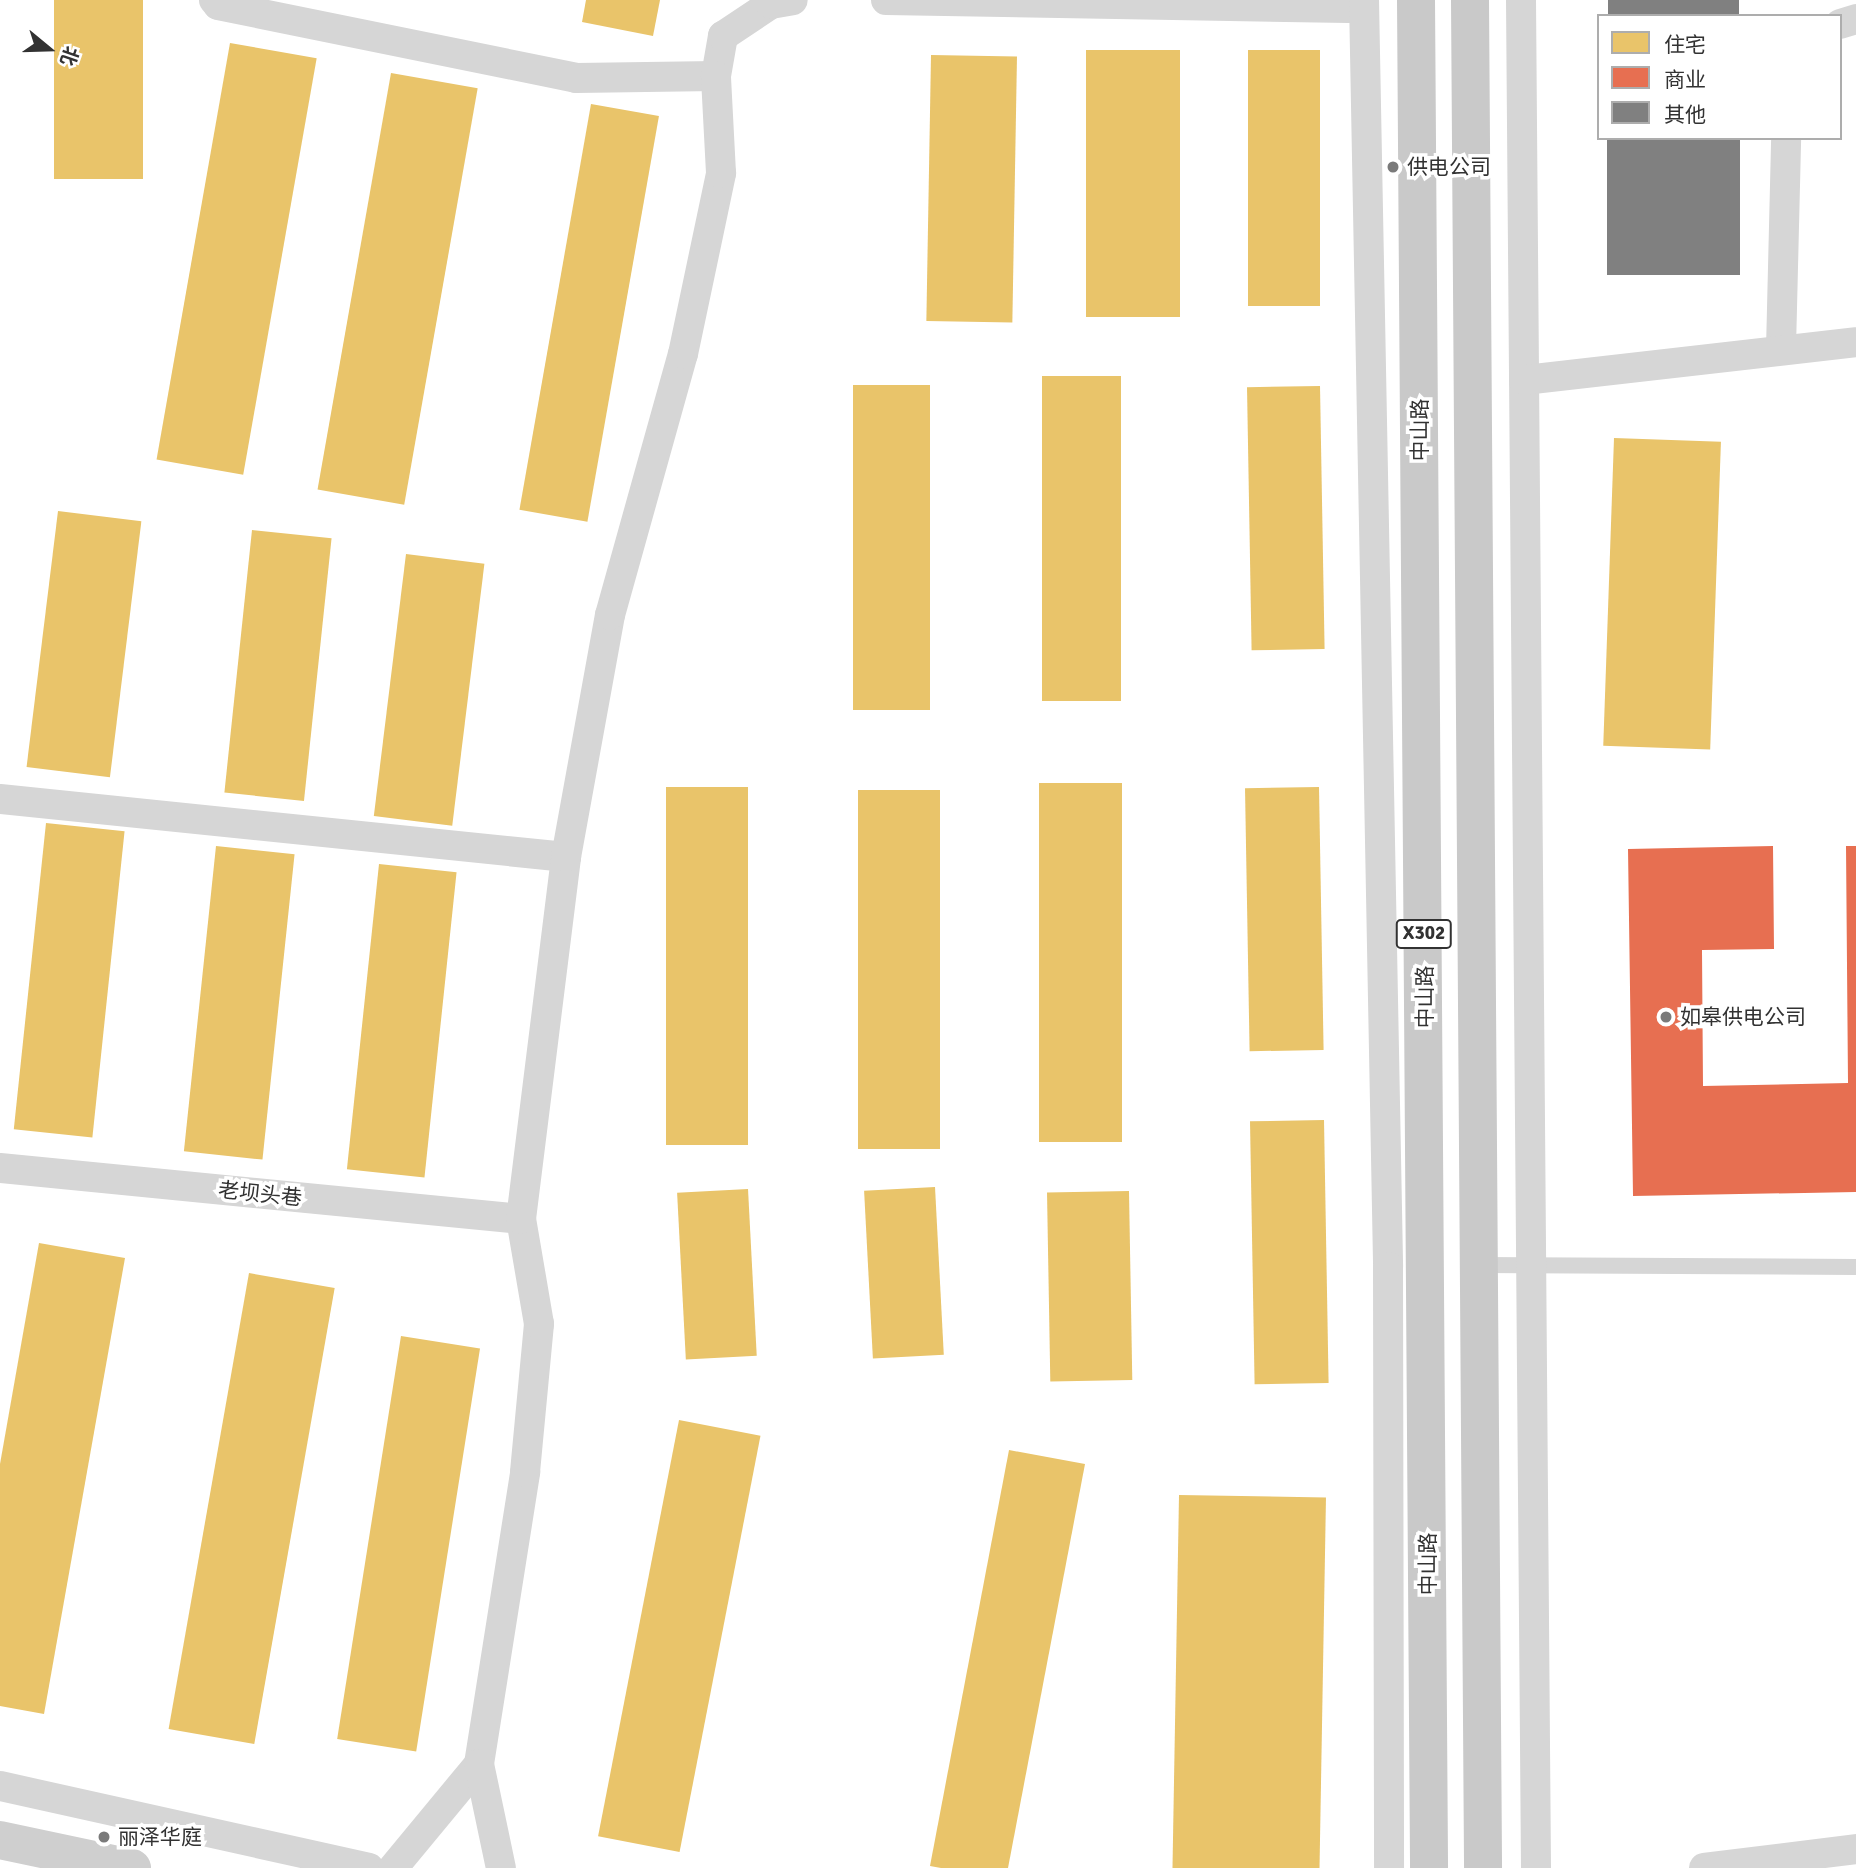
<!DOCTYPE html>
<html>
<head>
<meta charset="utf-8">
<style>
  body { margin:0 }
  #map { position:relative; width:1856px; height:1868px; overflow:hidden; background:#fff; font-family:Signika,"Noto Sans SC",sans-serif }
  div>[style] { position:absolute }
  .homes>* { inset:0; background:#e9c46a; transform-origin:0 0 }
  .shops>* { inset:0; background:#e76f51 }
  .building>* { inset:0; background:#808080; transform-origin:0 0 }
  .lane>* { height:16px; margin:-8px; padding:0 8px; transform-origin:8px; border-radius:8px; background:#d6d6d6 }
  .street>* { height:30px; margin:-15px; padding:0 15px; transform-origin:15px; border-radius:15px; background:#d6d6d6 }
  .secondary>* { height:38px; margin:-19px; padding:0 19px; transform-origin:19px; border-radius:19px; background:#cfcfcf }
  .primary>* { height:38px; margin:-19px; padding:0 19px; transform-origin:19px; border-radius:19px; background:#c9c9c9 }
  .dots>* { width:19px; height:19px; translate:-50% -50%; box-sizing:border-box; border:4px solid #fff; border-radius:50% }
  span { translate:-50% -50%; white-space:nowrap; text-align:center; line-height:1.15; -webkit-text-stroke:7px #fff; paint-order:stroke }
  .shield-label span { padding:2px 5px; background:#fff; border:2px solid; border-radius:5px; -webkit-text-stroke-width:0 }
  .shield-label { font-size:19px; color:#323232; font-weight:700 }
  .poi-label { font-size:21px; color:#323232 }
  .left { translate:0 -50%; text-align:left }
  .street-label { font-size:21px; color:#323232 }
  .legend { position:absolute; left:1597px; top:14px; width:245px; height:126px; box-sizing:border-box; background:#fff; border:2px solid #adadad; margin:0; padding:9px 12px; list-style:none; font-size:21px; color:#323232 }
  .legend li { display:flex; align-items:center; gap:14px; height:35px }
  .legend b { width:35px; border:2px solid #adadad }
  .north { position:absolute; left:14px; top:14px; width:70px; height:70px; -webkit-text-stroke:5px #fff; paint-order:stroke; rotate:109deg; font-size:19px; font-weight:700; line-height:28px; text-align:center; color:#323232 }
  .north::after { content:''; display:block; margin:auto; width:24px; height:32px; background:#323232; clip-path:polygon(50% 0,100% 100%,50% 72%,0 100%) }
</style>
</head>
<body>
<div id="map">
  <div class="homes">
    <div style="left:54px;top:0;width:89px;height:179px"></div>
    <div style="clip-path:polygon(586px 0,660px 0,653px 36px,582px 22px)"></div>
    <div style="left:230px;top:43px;width:88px;height:423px;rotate:10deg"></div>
    <div style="left:1180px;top:50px;width:267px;height:94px;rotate:90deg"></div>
    <div style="left:1248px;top:50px;width:72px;height:256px"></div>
    <div style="left:931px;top:55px;width:86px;height:266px;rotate:1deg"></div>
    <div style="left:391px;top:73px;width:88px;height:423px;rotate:10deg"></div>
    <div style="left:591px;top:104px;width:69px;height:412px;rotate:10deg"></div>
    <div style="left:1121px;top:376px;width:325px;height:79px;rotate:90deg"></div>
    <div style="left:853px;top:385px;width:77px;height:325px"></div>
    <div style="left:1320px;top:386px;width:263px;height:73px;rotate:89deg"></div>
    <div style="left:1614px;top:438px;width:107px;height:308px;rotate:2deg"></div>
    <div style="left:58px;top:511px;width:84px;height:258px;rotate:7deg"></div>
    <div style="left:252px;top:530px;width:80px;height:264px;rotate:6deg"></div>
    <div style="left:406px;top:554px;width:79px;height:264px;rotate:7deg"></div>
    <div style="left:1122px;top:783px;width:359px;height:83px;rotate:90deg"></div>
    <div style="left:748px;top:787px;width:358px;height:82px;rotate:90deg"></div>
    <div style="left:1319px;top:787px;width:263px;height:74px;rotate:89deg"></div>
    <div style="left:940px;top:790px;width:359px;height:82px;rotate:90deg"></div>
    <div style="left:46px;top:823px;width:79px;height:308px;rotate:6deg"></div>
    <div style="left:216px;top:846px;width:79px;height:307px;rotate:6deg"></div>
    <div style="left:379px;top:864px;width:78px;height:307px;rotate:6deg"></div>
    <div style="left:1324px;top:1120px;width:263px;height:74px;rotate:89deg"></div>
    <div style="left:935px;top:1187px;width:168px;height:71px;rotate:87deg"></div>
    <div style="left:748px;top:1189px;width:167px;height:71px;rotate:87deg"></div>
    <div style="left:1129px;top:1191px;width:189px;height:82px;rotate:89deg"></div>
    <div style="clip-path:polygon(39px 1243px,125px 1258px,44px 1714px,0 1706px,0 1464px)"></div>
    <div style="left:249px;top:1273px;width:87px;height:463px;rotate:10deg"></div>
    <div style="left:401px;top:1336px;width:80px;height:408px;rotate:9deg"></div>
    <div style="left:679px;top:1420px;width:83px;height:424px;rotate:11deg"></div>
    <div style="clip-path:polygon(1009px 1450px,1085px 1464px,1008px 1868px,941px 1868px,930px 1866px)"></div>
    <div style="left:1179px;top:1495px;width:147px;height:373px;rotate:1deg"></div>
  </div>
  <div class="shops">
    <div style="clip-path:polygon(1773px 846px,1774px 949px,1702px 950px,1703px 1086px,1848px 1083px,1846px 846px,1856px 846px,1856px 1192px,1633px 1196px,1628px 849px)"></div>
  </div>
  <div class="building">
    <div style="left:1608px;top:0;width:131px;height:16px"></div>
    <div style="left:1607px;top:138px;width:133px;height:137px"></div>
  </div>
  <div class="lane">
    <div style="left:1479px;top:1265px;width:377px;rotate:0.3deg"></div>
  </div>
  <div class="street">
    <div style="left:214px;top:0;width:6px;rotate:51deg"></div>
    <div style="left:218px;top:5px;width:365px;rotate:11.5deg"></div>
    <div style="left:576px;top:78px;width:140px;rotate:-0.8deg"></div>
    <div style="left:716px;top:76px;width:41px;rotate:-80.1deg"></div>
    <div style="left:723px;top:36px;width:58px;rotate:-33.7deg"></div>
    <div style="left:771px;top:4px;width:22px;rotate:-10deg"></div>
    <div style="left:886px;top:0;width:478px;rotate:1deg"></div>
    <div style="left:1364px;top:0;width:1267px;rotate:88.91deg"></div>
    <div style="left:1388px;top:1267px;width:601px;rotate:89.9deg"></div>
    <div style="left:1521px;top:0;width:1868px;rotate:89.54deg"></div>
    <div style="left:1840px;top:24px;width:17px;rotate:-17deg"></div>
    <div style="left:1781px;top:349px;width:211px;rotate:-88.6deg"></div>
    <div style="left:1524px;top:380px;width:334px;rotate:-6.5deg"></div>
    <div style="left:0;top:799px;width:569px;rotate:5.85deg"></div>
    <div style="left:0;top:1168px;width:523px;rotate:5.59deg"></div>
    <div style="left:479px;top:1764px;width:296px;rotate:-81deg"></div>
    <div style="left:525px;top:1472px;width:149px;rotate:-84.6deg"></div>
    <div style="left:539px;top:1324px;width:107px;rotate:-99.7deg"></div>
    <div style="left:521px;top:1219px;width:365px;rotate:-82.9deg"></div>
    <div style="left:566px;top:857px;width:246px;rotate:-79.7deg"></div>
    <div style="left:610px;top:615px;width:271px;rotate:-74.4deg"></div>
    <div style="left:683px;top:354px;width:185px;rotate:-78.1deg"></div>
    <div style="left:721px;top:173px;width:97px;rotate:-93deg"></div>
    <div style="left:0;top:1786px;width:378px;rotate:12.5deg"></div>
    <div style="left:393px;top:1868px;width:135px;rotate:-50.4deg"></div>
    <div style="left:479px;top:1764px;width:106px;rotate:78.1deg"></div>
    <div style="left:1704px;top:1868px;width:153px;rotate:-7.1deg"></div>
  </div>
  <div class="secondary">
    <div style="left:0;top:1840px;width:135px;rotate:12deg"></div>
  </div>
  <div class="primary">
    <div style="left:1416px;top:0;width:1868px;rotate:89.6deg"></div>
    <div style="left:1470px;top:0;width:1868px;rotate:89.6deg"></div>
  </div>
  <div class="dots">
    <div style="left:1393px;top:167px;background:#7a7a7a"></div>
    <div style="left:1666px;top:1017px;background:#7a7a7a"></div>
    <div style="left:104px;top:1837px;background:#7a7a7a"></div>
  </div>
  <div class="shield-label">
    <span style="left:1424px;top:934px">X302</span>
  </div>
  <div class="poi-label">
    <span class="left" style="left:1407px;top:167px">供电公司</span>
    <span class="left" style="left:1680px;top:1017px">如皋供电公司</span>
    <span class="left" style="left:118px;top:1837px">丽泽华庭</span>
  </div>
  <div class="street-label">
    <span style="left:1420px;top:430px;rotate:-90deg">中山路</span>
    <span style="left:1425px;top:997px;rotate:-90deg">中山路</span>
    <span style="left:260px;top:1194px;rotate:6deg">老坝头巷</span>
    <span style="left:1428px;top:1564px;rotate:-90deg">中山路</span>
  </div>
  <ul class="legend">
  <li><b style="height:19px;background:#e9c46a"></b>住宅</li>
  <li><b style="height:19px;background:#e76f51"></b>商业</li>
  <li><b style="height:19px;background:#808080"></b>其他</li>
  </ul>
  <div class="north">北</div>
</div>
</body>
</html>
